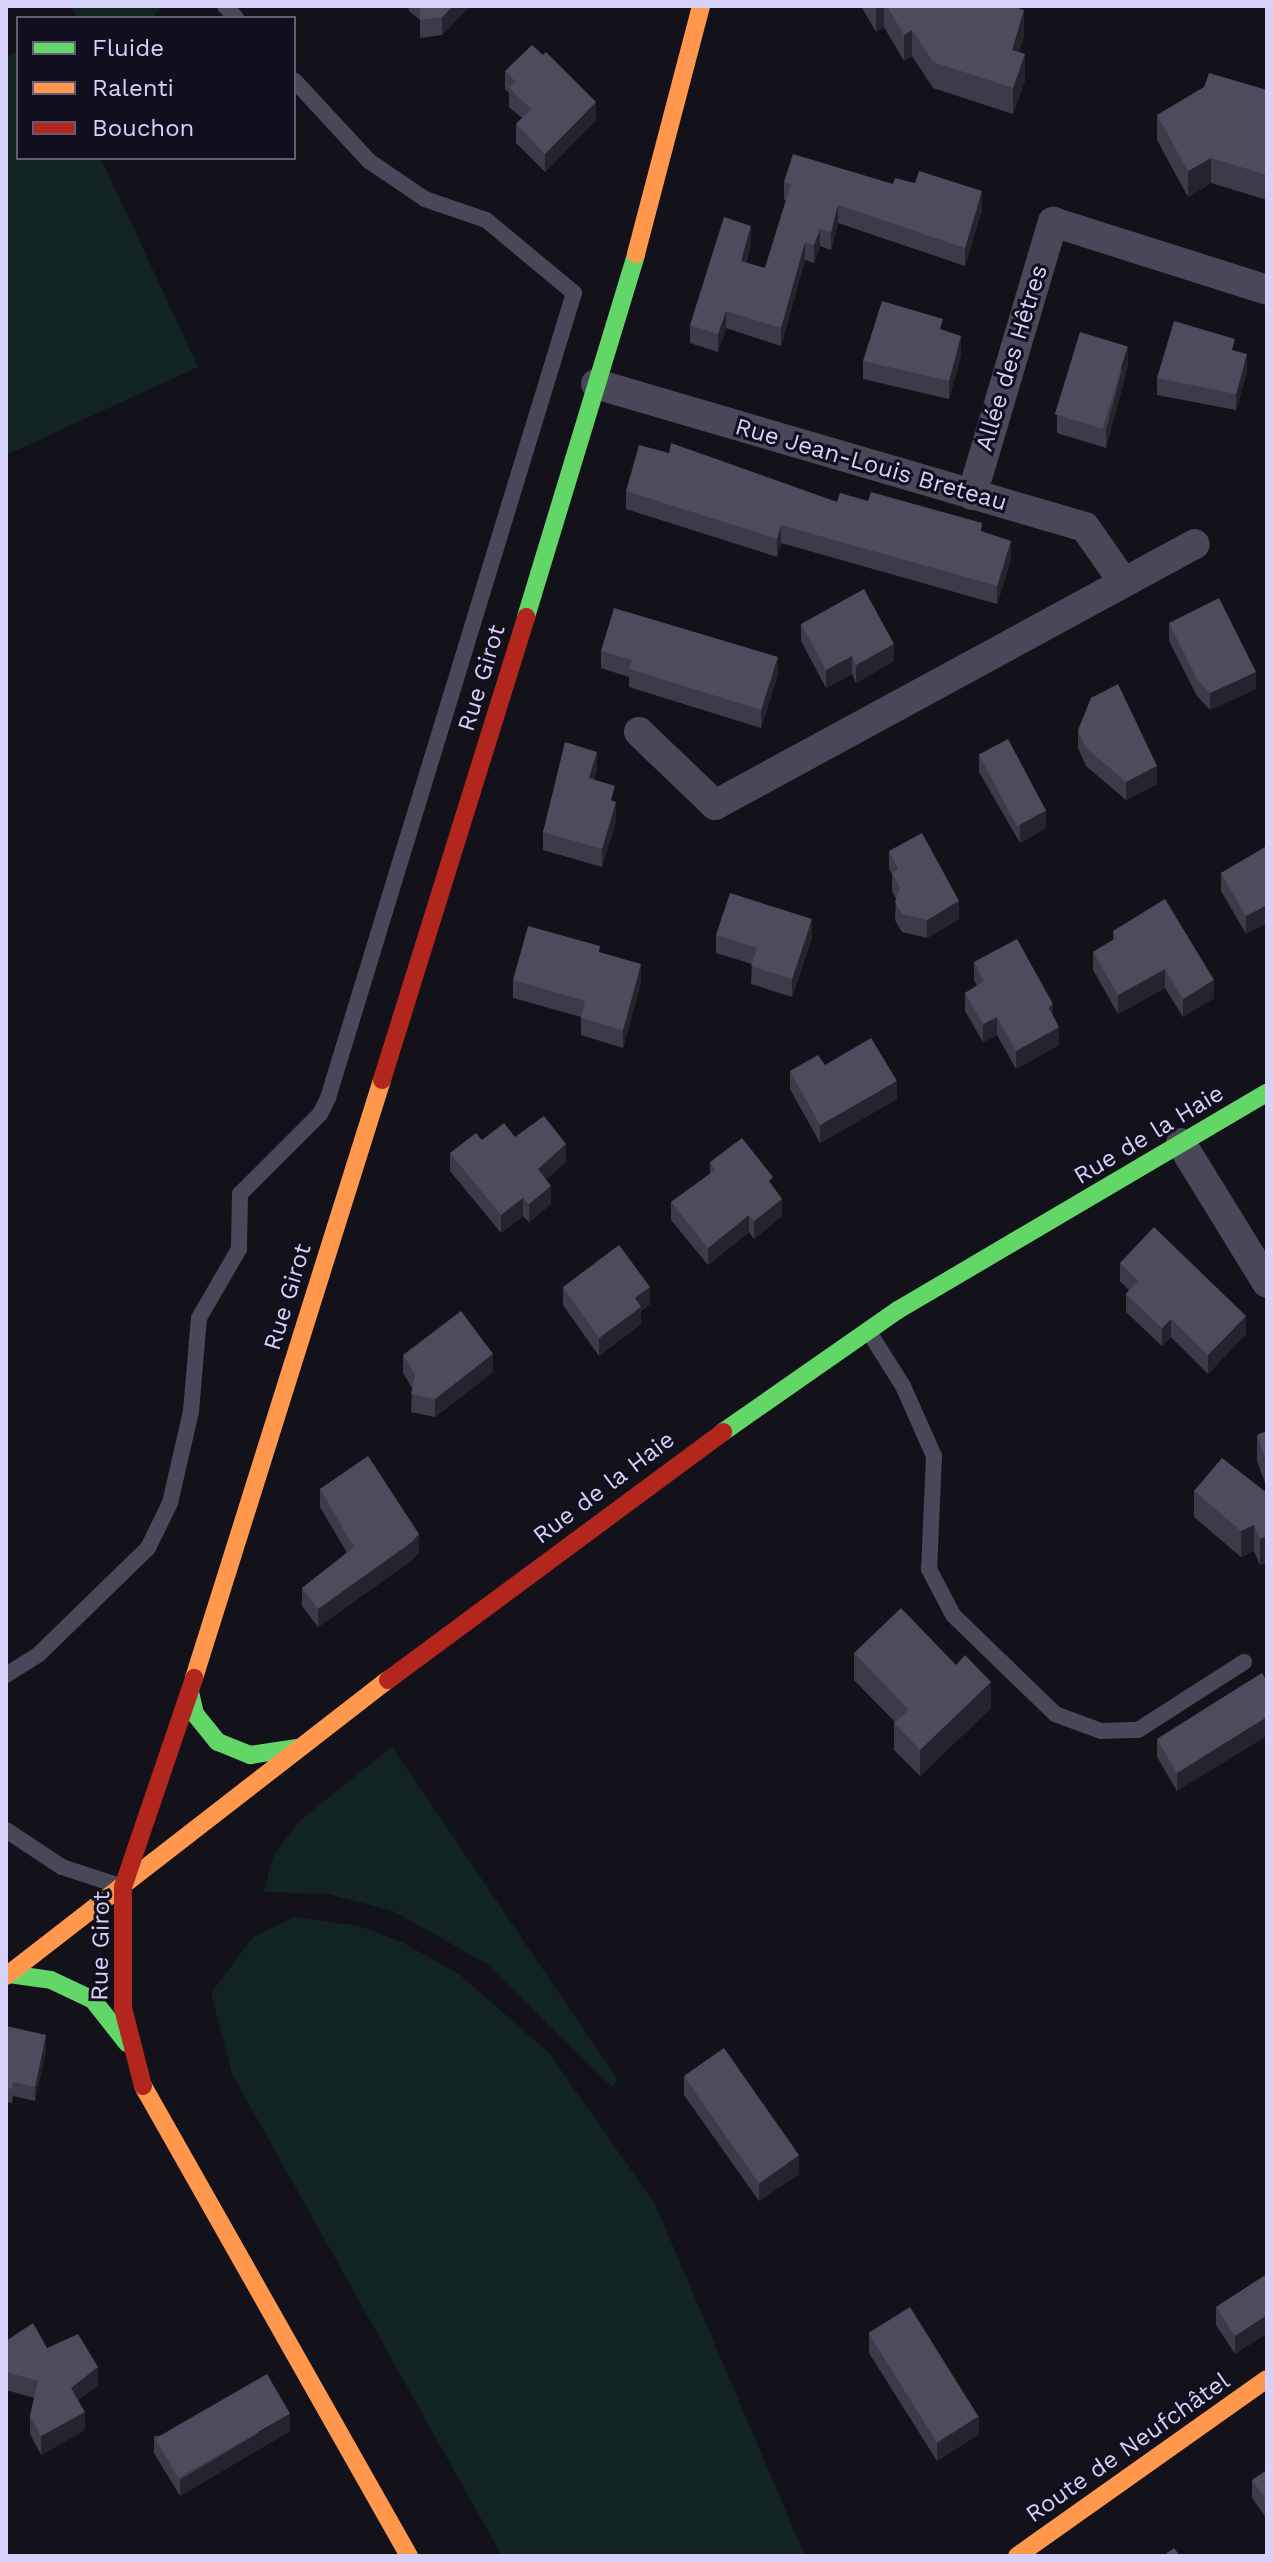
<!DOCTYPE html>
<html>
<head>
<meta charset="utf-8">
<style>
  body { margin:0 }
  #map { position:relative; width:1273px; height:2562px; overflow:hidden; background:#13121a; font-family:"Work Sans",sans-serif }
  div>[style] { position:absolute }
  .green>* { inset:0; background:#122324 }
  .lane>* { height:16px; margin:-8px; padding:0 8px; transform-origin:8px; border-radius:8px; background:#494859 }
  .street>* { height:30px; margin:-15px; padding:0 15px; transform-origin:15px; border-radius:15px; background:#494859 }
  .fast>* { height:18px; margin:-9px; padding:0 9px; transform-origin:9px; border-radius:9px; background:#63d668 }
  .slow>* { height:18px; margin:-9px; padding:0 9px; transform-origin:9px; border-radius:9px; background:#ff974d }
  .jam>* { height:18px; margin:-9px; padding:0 9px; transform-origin:9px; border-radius:9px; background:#b3261e }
  .wall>* { inset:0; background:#3d3b49 }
  .shaded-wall>* { inset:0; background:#25242e }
  .building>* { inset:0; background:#4d4b5c; transform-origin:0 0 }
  span { translate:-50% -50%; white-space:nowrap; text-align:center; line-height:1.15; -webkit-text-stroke:6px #110f1d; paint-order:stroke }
  .street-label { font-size:24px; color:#d6d1f9 }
  .frame { position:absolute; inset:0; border:8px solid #d6d1f9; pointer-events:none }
  .legend { position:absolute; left:16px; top:16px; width:280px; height:144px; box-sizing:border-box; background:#110f1d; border:2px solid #605d75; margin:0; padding:10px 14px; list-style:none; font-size:24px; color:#d6d1f9 }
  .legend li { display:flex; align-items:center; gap:16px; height:40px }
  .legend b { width:40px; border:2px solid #605d75 }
</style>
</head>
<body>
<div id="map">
  <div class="green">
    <div style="clip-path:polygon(71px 6px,161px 6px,153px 18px,78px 18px)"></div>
    <div style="clip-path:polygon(18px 51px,18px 158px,101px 158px,198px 367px,6px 455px,6px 56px)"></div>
    <div style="clip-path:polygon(392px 1747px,618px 2080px,612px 2087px,487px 1964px,393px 1911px,328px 1894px,264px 1892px,273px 1857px,297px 1823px)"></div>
    <div style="clip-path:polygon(294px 1917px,359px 1926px,402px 1942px,460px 1975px,549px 2053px,655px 2204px,805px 2556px,502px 2556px,232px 2074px,211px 1993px,253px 1937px)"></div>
  </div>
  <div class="lane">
    <div style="left:225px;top:6px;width:16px;rotate:47deg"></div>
    <div style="left:869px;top:1332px;width:64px;rotate:57.8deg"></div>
    <div style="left:903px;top:1386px;width:77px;rotate:66.1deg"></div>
    <div style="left:934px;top:1456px;width:113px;rotate:92.5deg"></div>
    <div style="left:929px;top:1569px;width:52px;rotate:62.4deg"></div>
    <div style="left:953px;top:1615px;width:142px;rotate:44.1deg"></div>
    <div style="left:1055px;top:1714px;width:49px;rotate:20.3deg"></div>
    <div style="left:1101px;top:1731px;width:37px;rotate:-2deg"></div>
    <div style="left:1138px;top:1730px;width:126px;rotate:-32.7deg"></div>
    <div style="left:6px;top:1675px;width:39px;rotate:-32deg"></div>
    <div style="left:39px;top:1654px;width:152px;rotate:-44.2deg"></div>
    <div style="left:148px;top:1548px;width:50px;rotate:-63.9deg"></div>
    <div style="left:170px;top:1503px;width:94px;rotate:-77.1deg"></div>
    <div style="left:191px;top:1411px;width:93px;rotate:-85.1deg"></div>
    <div style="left:199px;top:1318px;width:80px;rotate:-59.9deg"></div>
    <div style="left:239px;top:1249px;width:55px;rotate:-89deg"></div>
    <div style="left:240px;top:1194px;width:113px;rotate:-45deg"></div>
    <div style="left:320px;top:1114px;width:18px;rotate:-63deg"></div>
    <div style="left:328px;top:1098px;width:842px;rotate:-73.01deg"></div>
    <div style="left:574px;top:293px;width:114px;rotate:-140.3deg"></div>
    <div style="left:486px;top:220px;width:65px;rotate:-161deg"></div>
    <div style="left:425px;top:199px;width:68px;rotate:-145.8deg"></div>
    <div style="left:369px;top:161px;width:110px;rotate:-132.8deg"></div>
    <div style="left:6px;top:1830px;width:67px;rotate:33.5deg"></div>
    <div style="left:62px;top:1867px;width:55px;rotate:18.1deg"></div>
  </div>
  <div class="street">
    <div style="left:596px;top:384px;width:509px;rotate:16.3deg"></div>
    <div style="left:1085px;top:527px;width:65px;rotate:55.1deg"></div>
    <div style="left:972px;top:495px;width:285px;rotate:-73.5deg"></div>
    <div style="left:1053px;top:222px;width:225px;rotate:17.6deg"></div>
    <div style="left:639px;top:732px;width:105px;rotate:43.8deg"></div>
    <div style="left:715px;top:805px;width:546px;rotate:-28.54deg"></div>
    <div style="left:1181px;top:1143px;width:164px;rotate:58.4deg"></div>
  </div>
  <div class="fast">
    <div style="left:526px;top:617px;width:379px;rotate:-73.1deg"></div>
    <div style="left:723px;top:1432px;width:213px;rotate:-34.9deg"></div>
    <div style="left:898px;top:1310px;width:428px;rotate:-30.5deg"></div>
    <div style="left:190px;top:1692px;width:23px;rotate:77deg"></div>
    <div style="left:195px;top:1714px;width:36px;rotate:51deg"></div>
    <div style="left:218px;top:1742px;width:35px;rotate:22deg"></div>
    <div style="left:250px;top:1755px;width:48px;rotate:-8.5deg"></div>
    <div style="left:9px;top:1974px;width:42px;rotate:8.1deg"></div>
    <div style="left:51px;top:1980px;width:47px;rotate:25.5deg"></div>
    <div style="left:93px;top:2000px;width:55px;rotate:51.7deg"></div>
  </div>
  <div class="slow">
    <div style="left:636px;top:254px;width:256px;rotate:-75.3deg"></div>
    <div style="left:194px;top:1678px;width:627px;rotate:-72.55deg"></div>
    <div style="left:6px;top:1976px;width:483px;rotate:-37.8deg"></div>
    <div style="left:143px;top:2086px;width:540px;rotate:60.49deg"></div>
    <div style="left:1017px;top:2556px;width:306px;rotate:-35.3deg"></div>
  </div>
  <div class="jam">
    <div style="left:382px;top:1080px;width:485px;rotate:-72.7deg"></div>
    <div style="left:388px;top:1680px;width:417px;rotate:-36.5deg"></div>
    <div style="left:143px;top:2086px;width:81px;rotate:-104.4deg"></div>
    <div style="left:123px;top:2008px;width:121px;rotate:-90deg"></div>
    <div style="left:123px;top:1887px;width:221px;rotate:-71.2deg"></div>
  </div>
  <div class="wall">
    <div style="clip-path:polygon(408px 6px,470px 6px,442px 35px,420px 38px,420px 20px,409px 11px)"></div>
    <div style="clip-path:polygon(861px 6px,1011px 6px,1024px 36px,1019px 52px,1025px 80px,1013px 114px,933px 88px,912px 56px,904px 61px,884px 27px,876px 32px)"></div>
    <div style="clip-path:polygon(505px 71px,596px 120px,545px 172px,516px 143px,516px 124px,522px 118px,509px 107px,509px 93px,505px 89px)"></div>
    <div style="clip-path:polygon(1267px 90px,1267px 200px,1211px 183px,1188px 197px,1157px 140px,1157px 115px)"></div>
    <div style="clip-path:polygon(784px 182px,893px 184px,982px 209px,965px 266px,838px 223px,831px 250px,820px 246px,814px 263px,805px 260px,781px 346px,726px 328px,718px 352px,690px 343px,690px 325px,751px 244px,746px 263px,765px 268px,786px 200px,784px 200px)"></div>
    <div style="clip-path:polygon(943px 330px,961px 355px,949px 399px,863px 379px,863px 361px)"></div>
    <div style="clip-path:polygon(1235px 351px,1247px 371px,1236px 410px,1157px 395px,1157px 378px)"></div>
    <div style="clip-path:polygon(1128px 365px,1106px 448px,1057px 433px,1057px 415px)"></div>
    <div style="clip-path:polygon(669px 453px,837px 502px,982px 532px,1011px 559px,997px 604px,781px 543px,777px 557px,626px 509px,626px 491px)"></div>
    <div style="clip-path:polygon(1169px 623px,1256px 689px,1210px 710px,1197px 696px,1169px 641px)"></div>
    <div style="clip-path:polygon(801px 624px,894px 661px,856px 683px,852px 674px,826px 688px,801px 641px)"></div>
    <div style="clip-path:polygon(601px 651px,778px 674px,761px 728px,629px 687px,629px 677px,601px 668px)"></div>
    <div style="clip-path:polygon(1078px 730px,1157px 784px,1126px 800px,1086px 766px,1078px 748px)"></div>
    <div style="clip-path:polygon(979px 754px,1046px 828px,1020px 843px,979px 772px)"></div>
    <div style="clip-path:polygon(597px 770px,594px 780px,616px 821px,602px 867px,543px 850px,543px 832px)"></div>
    <div style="clip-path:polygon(1267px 846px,1267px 923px,1246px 934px,1221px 891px,1221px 873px)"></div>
    <div style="clip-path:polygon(889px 851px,959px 919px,927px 938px,902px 932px,895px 920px,896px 899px,892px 891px,892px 874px,889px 869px)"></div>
    <div style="clip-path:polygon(1113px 931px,1214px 998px,1183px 1017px,1165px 988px,1118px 1014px,1093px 970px,1093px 952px,1113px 940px)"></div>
    <div style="clip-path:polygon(716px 935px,812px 937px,792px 997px,751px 984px,752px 964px,716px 953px)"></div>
    <div style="clip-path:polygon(600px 952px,641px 982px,623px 1048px,581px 1035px,581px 1017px,513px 998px,513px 980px)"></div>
    <div style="clip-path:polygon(974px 962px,1053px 1016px,1059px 1045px,1016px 1069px,997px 1035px,983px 1042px,965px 1011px,965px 993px,977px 986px,974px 980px)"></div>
    <div style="clip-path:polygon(825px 1065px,897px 1099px,820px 1143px,790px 1089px,790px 1071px)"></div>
    <div style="clip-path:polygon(515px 1137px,566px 1162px,546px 1179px,551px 1204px,529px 1222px,523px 1216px,501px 1233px,450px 1171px,450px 1153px)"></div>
    <div style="clip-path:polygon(710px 1162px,773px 1187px,782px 1216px,754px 1239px,749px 1232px,708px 1265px,671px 1220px,671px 1202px,710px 1174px)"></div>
    <div style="clip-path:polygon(1120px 1263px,1246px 1334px,1208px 1374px,1171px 1337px,1162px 1346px,1126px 1312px,1126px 1294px,1129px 1290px,1120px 1281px)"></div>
    <div style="clip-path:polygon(563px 1287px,650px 1304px,641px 1311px,641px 1324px,599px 1356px,563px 1305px)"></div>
    <div style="clip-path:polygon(403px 1355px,493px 1372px,435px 1417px,411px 1412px,412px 1388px,403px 1373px)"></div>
    <div style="clip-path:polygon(1267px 1431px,1267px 1488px,1257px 1461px,1257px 1435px)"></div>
    <div style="clip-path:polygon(320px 1489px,419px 1552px,412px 1560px,318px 1627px,302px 1606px,302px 1588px,347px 1553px,320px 1507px)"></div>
    <div style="clip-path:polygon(1194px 1491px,1267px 1493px,1260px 1565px,1254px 1551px,1241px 1557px,1194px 1517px)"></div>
    <div style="clip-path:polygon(854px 1653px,991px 1708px,920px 1776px,894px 1750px,894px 1723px,895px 1722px,854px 1680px)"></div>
    <div style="clip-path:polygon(1262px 1673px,1177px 1791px,1157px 1757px,1157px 1739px)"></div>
    <div style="clip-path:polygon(6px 2026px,46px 2049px,35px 2101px,13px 2096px,12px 2103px,6px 2102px)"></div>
    <div style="clip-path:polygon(684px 2077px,799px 2174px,759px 2201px,684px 2095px)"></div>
    <div style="clip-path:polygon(1267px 2274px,1267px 2333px,1235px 2354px,1216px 2325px,1216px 2307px)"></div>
    <div style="clip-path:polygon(869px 2334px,979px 2434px,937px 2461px,869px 2353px)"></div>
    <div style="clip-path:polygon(6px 2341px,47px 2348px,98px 2385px,78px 2400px,85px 2430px,41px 2455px,30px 2434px,30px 2416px,34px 2398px,6px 2390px)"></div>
    <div style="clip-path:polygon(290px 2431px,180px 2496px,154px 2453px,154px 2436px)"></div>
    <div style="clip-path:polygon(1267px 2470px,1267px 2519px,1252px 2498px,1252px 2480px)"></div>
  </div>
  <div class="shaded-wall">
    <div style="clip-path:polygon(453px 6px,470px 6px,442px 35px,442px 17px)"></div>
    <div style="clip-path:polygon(876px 6px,884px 6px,884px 27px,876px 32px)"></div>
    <div style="clip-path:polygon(1024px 10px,1024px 36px,1012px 75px,1012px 50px)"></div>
    <div style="clip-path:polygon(912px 30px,912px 56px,904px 61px,904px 35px)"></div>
    <div style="clip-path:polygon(1025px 54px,1025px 80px,1013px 114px,1013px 88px)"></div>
    <div style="clip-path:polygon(596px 102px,596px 120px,545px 172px,545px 154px)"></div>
    <div style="clip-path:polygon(1211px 158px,1211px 183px,1188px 197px,1188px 171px)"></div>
    <div style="clip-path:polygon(982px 191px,982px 209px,965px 266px,965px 248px)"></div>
    <div style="clip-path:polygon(838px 205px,838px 223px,831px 250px,831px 232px)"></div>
    <div style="clip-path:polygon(751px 226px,751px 244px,741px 279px,741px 261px)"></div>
    <div style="clip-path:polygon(820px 229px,820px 246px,814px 263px,814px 245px)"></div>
    <div style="clip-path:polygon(805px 242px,805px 260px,781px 346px,781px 328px)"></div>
    <div style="clip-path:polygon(726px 311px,726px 328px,718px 352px,718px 334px)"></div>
    <div style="clip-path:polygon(961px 336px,961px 355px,949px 399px,949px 381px)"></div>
    <div style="clip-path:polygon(1128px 347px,1128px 365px,1106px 448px,1106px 430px)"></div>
    <div style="clip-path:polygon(1247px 354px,1247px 371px,1236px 410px,1236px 394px)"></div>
    <div style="clip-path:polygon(781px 525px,781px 543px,777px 557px,777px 539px)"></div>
    <div style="clip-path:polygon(1011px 541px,1011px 559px,997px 604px,997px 586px)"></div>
    <div style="clip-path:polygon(894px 644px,894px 661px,856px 683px,856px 665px)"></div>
    <div style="clip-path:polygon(852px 656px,852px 674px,826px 688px,826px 670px)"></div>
    <div style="clip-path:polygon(778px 657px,778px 674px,761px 728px,761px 710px)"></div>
    <div style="clip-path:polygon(1256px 672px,1256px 689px,1210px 710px,1210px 693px)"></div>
    <div style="clip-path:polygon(597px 752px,597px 770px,589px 796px,589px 778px)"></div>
    <div style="clip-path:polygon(1157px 766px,1157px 784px,1126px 800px,1126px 782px)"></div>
    <div style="clip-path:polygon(616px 802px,616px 821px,602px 867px,602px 849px)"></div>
    <div style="clip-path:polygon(1046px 810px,1046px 828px,1020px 843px,1020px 825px)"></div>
    <div style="clip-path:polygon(959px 901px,959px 919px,927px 938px,927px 920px)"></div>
    <div style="clip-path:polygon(1267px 905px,1267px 923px,1246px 934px,1246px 916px)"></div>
    <div style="clip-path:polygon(812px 919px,812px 937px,792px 997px,792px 979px)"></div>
    <div style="clip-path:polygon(641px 964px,641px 982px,623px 1048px,623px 1030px)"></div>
    <div style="clip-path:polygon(1165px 969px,1165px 988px,1118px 1014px,1118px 995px)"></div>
    <div style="clip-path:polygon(1214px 980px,1214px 998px,1183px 1017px,1183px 999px)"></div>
    <div style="clip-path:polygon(1053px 1004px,1053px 1022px,1049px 1008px)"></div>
    <div style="clip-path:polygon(997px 1017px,997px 1035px,983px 1042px,983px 1024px)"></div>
    <div style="clip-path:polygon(1059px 1027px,1059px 1045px,1016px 1069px,1016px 1051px)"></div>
    <div style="clip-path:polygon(897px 1081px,897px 1099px,820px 1143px,820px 1125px)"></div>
    <div style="clip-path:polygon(566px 1144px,566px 1162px,538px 1186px,538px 1169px)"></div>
    <div style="clip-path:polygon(551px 1186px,551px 1204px,529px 1222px,529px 1204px)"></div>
    <div style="clip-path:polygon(523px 1198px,523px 1216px,501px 1233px,501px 1215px)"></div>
    <div style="clip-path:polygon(782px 1199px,782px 1216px,754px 1239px,754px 1221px)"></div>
    <div style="clip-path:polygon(749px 1215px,749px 1232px,708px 1265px,708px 1248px)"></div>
    <div style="clip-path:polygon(650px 1287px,650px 1304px,641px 1311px,641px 1324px,599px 1356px,599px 1338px,635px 1298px)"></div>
    <div style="clip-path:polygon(1246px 1316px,1246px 1334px,1208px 1374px,1208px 1355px)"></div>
    <div style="clip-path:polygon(1171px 1319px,1171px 1337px,1162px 1346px,1162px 1328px)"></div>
    <div style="clip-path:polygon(493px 1354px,493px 1372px,435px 1417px,435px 1399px)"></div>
    <div style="clip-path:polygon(1254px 1525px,1254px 1551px,1241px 1557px,1241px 1531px)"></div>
    <div style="clip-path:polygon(419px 1534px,419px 1552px,412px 1560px,318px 1627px,318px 1609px)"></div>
    <div style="clip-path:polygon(1267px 1536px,1267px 1563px,1260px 1565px,1260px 1539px)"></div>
    <div style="clip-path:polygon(991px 1682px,991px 1708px,920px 1776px,920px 1750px)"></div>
    <div style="clip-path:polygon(1267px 1717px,1267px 1736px,1177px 1791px,1177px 1773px)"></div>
    <div style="clip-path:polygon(46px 2035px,46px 2049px,35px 2101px,35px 2087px)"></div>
    <div style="clip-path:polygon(799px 2156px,799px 2174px,759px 2201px,759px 2183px)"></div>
    <div style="clip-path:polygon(1267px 2315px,1267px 2333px,1235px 2354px,1235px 2336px)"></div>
    <div style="clip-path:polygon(98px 2367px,98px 2385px,71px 2406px,71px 2388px)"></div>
    <div style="clip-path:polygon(85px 2412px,85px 2430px,41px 2455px,41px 2436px)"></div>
    <div style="clip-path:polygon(290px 2414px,290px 2431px,180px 2496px,180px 2480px)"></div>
    <div style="clip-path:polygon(979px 2416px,979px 2434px,937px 2461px,937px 2443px)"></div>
  </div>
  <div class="building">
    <div style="clip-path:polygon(420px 6px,453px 6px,442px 17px,420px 20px)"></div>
    <div style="clip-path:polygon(887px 6px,1011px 6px,1024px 10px,1012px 50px,1025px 54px,1013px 88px,933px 62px,912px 30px,904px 35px)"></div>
    <div style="clip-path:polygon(532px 45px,543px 55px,546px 52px,596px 102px,545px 154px,516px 124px,531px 109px,509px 88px,516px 82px,505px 71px)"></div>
    <div style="clip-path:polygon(1209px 73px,1267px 90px,1267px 175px,1211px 158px,1188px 171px,1157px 115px,1204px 87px)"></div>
    <div style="clip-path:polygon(793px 154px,893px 184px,895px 178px,915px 183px,919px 171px,982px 191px,965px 248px,838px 205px,831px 232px,820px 229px,814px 245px,805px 242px,781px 328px,726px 311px,718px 334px,690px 325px,724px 217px,751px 226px,741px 261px,765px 268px,791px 184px,784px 182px)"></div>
    <div style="clip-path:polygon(882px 301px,943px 319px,940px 329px,961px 336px,949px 381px,863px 361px)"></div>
    <div style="clip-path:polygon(1174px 321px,1235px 339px,1232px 350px,1247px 354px,1236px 394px,1157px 378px)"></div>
    <div style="left:1080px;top:332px;width:50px;height:86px;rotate:17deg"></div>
    <div style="clip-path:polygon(671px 443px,837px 502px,840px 493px,868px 501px,871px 492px,982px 523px,981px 531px,1011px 541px,997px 586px,781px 525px,777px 539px,626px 491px,639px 445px,669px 453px)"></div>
    <div style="clip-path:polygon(864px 589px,894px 644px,856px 665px,852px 656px,826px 670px,801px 624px)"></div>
    <div style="clip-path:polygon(1219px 598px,1256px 672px,1210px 693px,1197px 679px,1169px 623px)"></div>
    <div style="clip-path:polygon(614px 608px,778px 657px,761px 710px,629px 669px,632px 660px,601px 651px)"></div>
    <div style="clip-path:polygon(1118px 684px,1157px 766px,1126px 782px,1086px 748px,1078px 730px,1091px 698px)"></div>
    <div style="left:1008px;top:739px;width:81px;height:33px;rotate:62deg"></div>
    <div style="clip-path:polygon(565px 742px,597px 752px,589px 778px,615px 786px,611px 800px,616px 802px,602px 849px,543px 832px)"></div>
    <div style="clip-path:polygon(922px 833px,959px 901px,927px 920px,902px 914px,895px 902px,900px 888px,892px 873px,898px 869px,889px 851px)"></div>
    <div style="clip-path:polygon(1267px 846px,1267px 905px,1246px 916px,1221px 873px)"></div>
    <div style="clip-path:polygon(730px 893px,812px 919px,792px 979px,751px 966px,757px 948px,716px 935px)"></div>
    <div style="clip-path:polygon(1165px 899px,1214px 980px,1183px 999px,1165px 969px,1118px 995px,1093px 952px,1116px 938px,1113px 931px)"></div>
    <div style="clip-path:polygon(528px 926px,600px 946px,599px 952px,641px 964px,623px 1030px,581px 1018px,585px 1001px,513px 980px)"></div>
    <div style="clip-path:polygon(1017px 939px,1053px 1004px,1049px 1008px,1059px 1027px,1016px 1051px,997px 1017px,983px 1024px,965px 993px,984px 981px,974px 962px)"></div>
    <div style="clip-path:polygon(871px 1038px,897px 1081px,820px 1125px,790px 1071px,818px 1055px,825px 1065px)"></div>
    <div style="clip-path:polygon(544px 1116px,566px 1144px,538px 1169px,551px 1186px,529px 1204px,523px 1198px,501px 1215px,450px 1153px,476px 1133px,482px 1140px,504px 1123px,515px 1137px)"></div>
    <div style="clip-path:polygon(742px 1138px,773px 1177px,769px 1181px,782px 1199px,754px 1221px,749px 1215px,708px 1248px,671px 1202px,715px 1170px,710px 1162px)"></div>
    <div style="clip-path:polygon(1154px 1227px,1246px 1316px,1208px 1355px,1171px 1319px,1162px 1328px,1126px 1294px,1138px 1281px,1120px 1263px)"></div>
    <div style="clip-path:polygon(619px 1245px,650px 1287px,635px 1298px,641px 1307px,599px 1338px,563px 1287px)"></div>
    <div style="clip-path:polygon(461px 1311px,493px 1354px,435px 1399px,411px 1394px,415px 1374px,403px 1355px)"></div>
    <div style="clip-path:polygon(1267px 1431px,1267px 1462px,1257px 1435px)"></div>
    <div style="clip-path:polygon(368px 1456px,419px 1534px,412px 1542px,318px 1609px,302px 1588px,354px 1547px,320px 1489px)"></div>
    <div style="clip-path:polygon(1222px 1458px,1267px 1493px,1267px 1536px,1260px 1539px,1254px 1525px,1241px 1531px,1194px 1491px)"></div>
    <div style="clip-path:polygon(901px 1608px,956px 1665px,965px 1655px,991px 1682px,920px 1750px,894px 1723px,909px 1710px,854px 1653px)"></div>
    <div style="clip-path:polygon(1262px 1673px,1267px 1681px,1267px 1717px,1177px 1773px,1157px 1739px)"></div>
    <div style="clip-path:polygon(6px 2026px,46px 2035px,35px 2087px,13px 2082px,12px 2089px,6px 2088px)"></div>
    <div style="left:724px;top:2048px;width:131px;height:49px;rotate:55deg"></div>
    <div style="clip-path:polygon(1267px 2274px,1267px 2315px,1235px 2336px,1216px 2307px)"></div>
    <div style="left:910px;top:2307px;width:129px;height:49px;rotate:58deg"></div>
    <div style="clip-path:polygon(33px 2323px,47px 2348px,78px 2334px,98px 2367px,71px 2388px,85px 2412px,41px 2436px,30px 2416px,38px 2381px,6px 2372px,6px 2341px)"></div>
    <div style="left:267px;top:2374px;width:46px;height:129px;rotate:60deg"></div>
    <div style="clip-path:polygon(1267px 2470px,1267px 2501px,1252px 2480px)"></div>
    <div style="clip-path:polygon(1174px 2548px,1180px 2556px,1163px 2556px)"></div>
  </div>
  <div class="street-label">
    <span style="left:1012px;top:358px;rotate:-73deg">Allée des Hêtres</span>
    <span style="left:871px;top:465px;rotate:16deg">Rue Jean-Louis Breteau</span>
    <span style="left:482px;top:678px;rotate:-73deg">Rue Girot</span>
    <span style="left:1149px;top:1135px;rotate:-31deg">Rue de la Haie</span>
    <span style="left:288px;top:1297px;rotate:-73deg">Rue Girot</span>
    <span style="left:604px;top:1488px;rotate:-37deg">Rue de la Haie</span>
    <span style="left:101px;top:1946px;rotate:-89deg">Rue Girot</span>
    <span style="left:1128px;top:2448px;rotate:-35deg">Route de Neufchâtel</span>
  </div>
  <div class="frame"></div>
  <ul class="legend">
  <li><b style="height:10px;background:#63d668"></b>Fluide</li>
  <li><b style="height:10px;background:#ff974d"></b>Ralenti</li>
  <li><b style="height:10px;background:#b3261e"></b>Bouchon</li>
  </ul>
</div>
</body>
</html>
